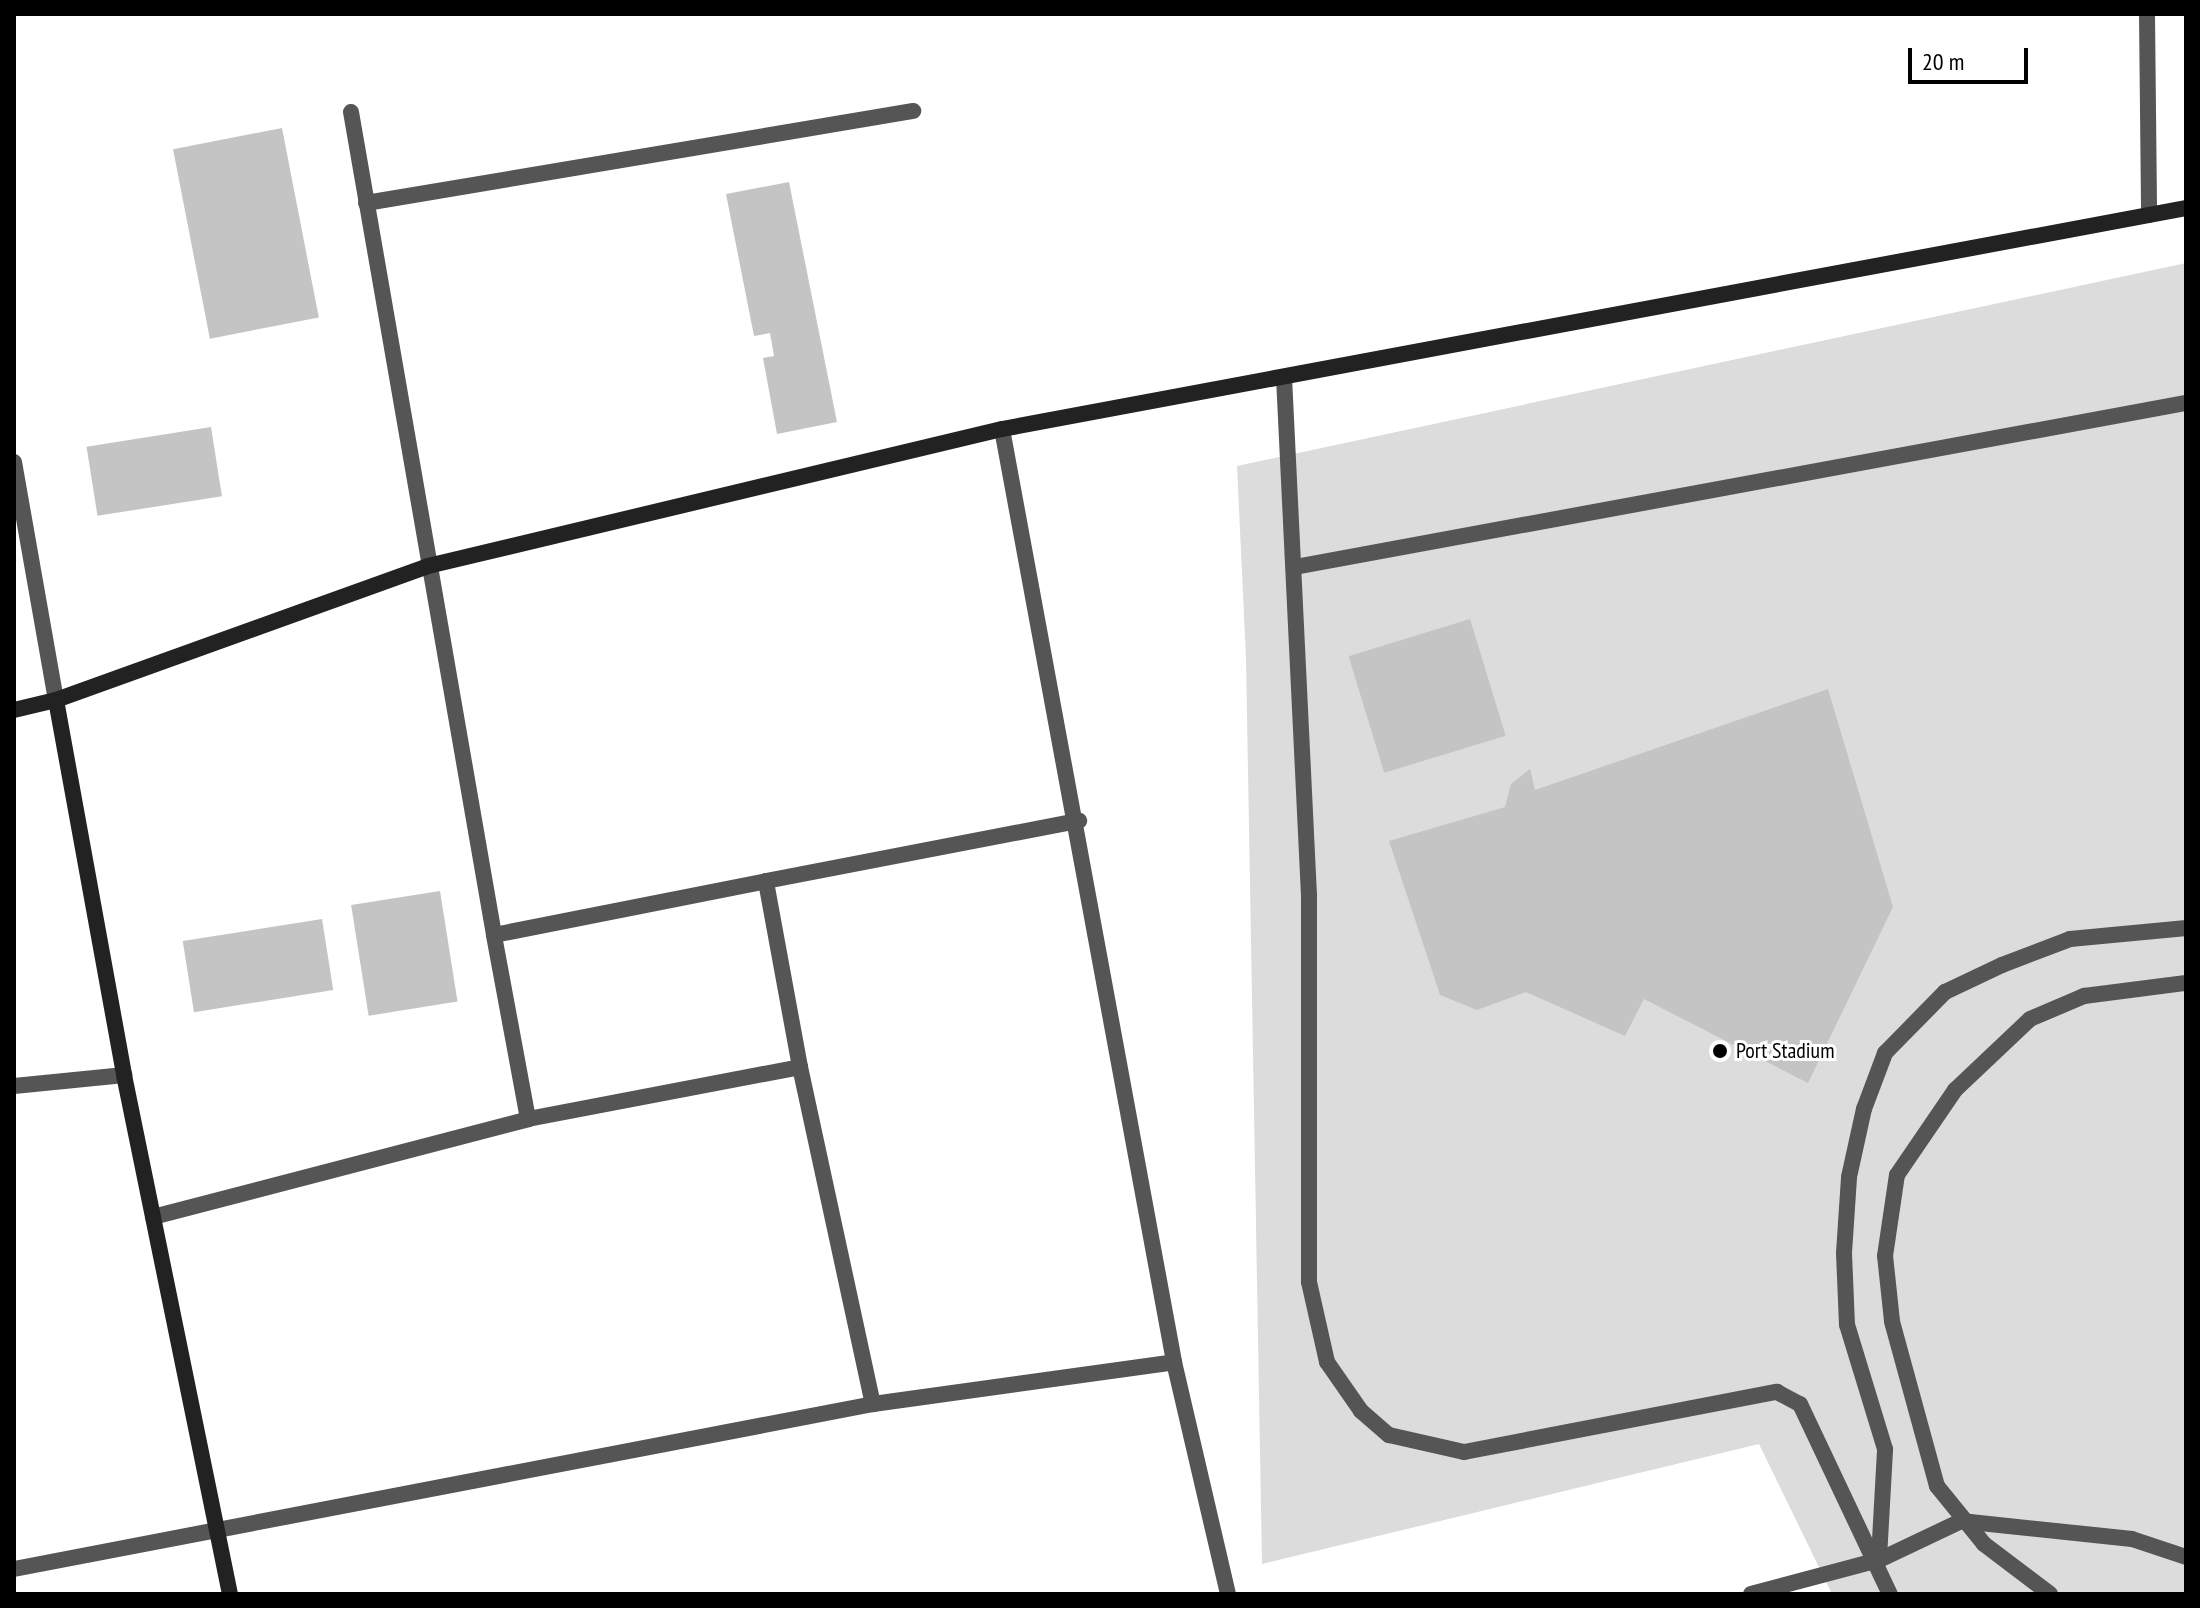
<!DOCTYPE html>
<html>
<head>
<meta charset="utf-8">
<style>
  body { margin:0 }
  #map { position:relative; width:2200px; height:1608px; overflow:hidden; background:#fff; font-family:"PT Sans Narrow",sans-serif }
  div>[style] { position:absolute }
  .green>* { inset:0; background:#dcdcdc }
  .building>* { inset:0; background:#c4c4c4; transform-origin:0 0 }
  .service>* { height:16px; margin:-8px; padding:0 8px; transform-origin:8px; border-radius:8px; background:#555 }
  .minor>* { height:16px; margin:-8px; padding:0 8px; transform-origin:8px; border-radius:8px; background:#555 }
  .secondary>* { height:16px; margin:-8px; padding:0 8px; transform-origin:8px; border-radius:8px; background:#222 }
  .dots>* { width:22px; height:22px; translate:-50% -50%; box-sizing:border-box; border:4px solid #fff; border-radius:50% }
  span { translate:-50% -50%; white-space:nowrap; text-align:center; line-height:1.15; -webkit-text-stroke:6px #fff; paint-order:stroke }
  .poi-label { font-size:22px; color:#000 }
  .left { translate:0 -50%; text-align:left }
  .frame { position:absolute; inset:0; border:16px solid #000; pointer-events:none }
  .scale { position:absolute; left:1908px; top:48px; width:120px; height:36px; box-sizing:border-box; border:4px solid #000; border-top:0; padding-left:10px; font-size:24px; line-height:28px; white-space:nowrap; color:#000; -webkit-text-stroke:6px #fff; paint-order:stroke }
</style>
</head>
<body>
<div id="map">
  <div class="green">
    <div style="clip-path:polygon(2186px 263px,2186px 1594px,1832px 1594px,1759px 1444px,1262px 1564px,1246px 658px,1237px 466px)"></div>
  </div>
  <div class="building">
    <div style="left:282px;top:128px;width:193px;height:111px;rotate:79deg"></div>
    <div style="clip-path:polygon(789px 182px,837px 422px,777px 434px,763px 358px,774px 356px,770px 333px,754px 336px,726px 194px)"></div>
    <div style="left:211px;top:427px;width:70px;height:126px;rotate:81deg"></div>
    <div style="left:1470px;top:619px;width:122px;height:127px;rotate:73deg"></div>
    <div style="clip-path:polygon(1828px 689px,1893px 907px,1808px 1083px,1644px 999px,1625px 1036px,1526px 992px,1477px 1010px,1440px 995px,1389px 841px,1505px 807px,1511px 784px,1530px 769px,1535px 790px)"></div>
    <div style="left:440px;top:891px;width:112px;height:90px;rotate:81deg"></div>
    <div style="left:322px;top:919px;width:72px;height:141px;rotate:81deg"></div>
  </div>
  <div class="service">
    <div style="left:1284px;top:377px;width:519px;rotate:87.24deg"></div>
    <div style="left:1309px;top:895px;width:387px;rotate:90deg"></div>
    <div style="left:1309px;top:1282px;width:82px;rotate:77.3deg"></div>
    <div style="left:1327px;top:1362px;width:60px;rotate:55.2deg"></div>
    <div style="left:1361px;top:1411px;width:37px;rotate:41deg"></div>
    <div style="left:1389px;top:1435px;width:77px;rotate:12.8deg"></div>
    <div style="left:1464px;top:1452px;width:319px;rotate:-10.9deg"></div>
    <div style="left:1777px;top:1392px;width:26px;rotate:28deg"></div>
    <div style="left:1800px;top:1404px;width:210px;rotate:64.7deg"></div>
    <div style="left:1295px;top:567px;width:906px;rotate:-10.43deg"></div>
    <div style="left:1879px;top:1558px;width:109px;rotate:-86.8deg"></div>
    <div style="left:1885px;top:1449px;width:130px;rotate:-107deg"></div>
    <div style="left:1847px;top:1325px;width:72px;rotate:-92.4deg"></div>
    <div style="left:1844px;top:1253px;width:76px;rotate:-86.2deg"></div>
    <div style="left:1849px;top:1177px;width:70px;rotate:-77.6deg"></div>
    <div style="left:1864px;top:1109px;width:60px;rotate:-69.4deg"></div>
    <div style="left:1885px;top:1053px;width:86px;rotate:-45.5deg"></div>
    <div style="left:1945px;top:992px;width:63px;rotate:-25.3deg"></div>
    <div style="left:2002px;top:965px;width:73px;rotate:-20.9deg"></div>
    <div style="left:2070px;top:939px;width:117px;rotate:-5.4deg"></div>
    <div style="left:1879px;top:1560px;width:91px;rotate:-25.4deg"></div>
    <div style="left:1961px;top:1521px;width:172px;rotate:6deg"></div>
    <div style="left:2132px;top:1539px;width:57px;rotate:18.4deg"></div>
    <div style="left:2050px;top:1594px;width:83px;rotate:-142.9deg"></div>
    <div style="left:1984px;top:1544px;width:75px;rotate:-129deg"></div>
    <div style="left:1937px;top:1486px;width:171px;rotate:-105.3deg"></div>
    <div style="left:1892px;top:1321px;width:65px;rotate:-96.1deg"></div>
    <div style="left:1885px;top:1256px;width:82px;rotate:-81.6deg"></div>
    <div style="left:1897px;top:1175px;width:103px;rotate:-55.7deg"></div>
    <div style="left:1955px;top:1090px;width:103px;rotate:-43.4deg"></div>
    <div style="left:2030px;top:1019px;width:59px;rotate:-23.1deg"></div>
    <div style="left:2084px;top:996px;width:103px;rotate:-7.3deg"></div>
  </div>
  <div class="minor">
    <div style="left:2147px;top:14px;width:201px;rotate:89.4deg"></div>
    <div style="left:351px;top:112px;width:835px;rotate:80.14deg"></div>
    <div style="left:366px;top:203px;width:555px;rotate:-9.55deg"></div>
    <div style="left:1002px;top:429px;width:949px;rotate:79.55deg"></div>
    <div style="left:1174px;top:1362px;width:238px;rotate:76.9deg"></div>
    <div style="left:14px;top:462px;width:242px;rotate:80deg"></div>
    <div style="left:800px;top:1067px;width:189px;rotate:-100.4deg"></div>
    <div style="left:766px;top:881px;width:319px;rotate:-10.9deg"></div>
    <div style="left:14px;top:1086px;width:111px;rotate:-5.7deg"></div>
    <div style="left:528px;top:1119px;width:187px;rotate:-100.5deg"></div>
    <div style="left:494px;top:935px;width:277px;rotate:-11.2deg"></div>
    <div style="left:153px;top:1217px;width:388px;rotate:-14.6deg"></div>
    <div style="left:528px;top:1119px;width:277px;rotate:-10.8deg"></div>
    <div style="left:800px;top:1067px;width:345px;rotate:77.8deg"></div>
    <div style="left:14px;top:1569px;width:875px;rotate:-10.87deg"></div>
    <div style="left:873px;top:1404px;width:304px;rotate:-7.9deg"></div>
    <div style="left:1751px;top:1594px;width:132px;rotate:-14.9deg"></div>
  </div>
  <div class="secondary">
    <div style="left:56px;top:700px;width:381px;rotate:79.7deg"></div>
    <div style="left:124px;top:1075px;width:530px;rotate:78.46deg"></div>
    <div style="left:14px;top:710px;width:43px;rotate:-13.4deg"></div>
    <div style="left:56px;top:700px;width:395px;rotate:-19.8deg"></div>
    <div style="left:428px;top:566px;width:590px;rotate:-13.42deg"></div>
    <div style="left:1002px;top:429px;width:1204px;rotate:-10.57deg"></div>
  </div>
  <div class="dots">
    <div style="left:1720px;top:1051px;background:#000"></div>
  </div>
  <div class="poi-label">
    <span class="left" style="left:1736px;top:1051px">Port Stadium</span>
  </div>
  <div class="frame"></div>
  <div class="scale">20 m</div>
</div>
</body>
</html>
